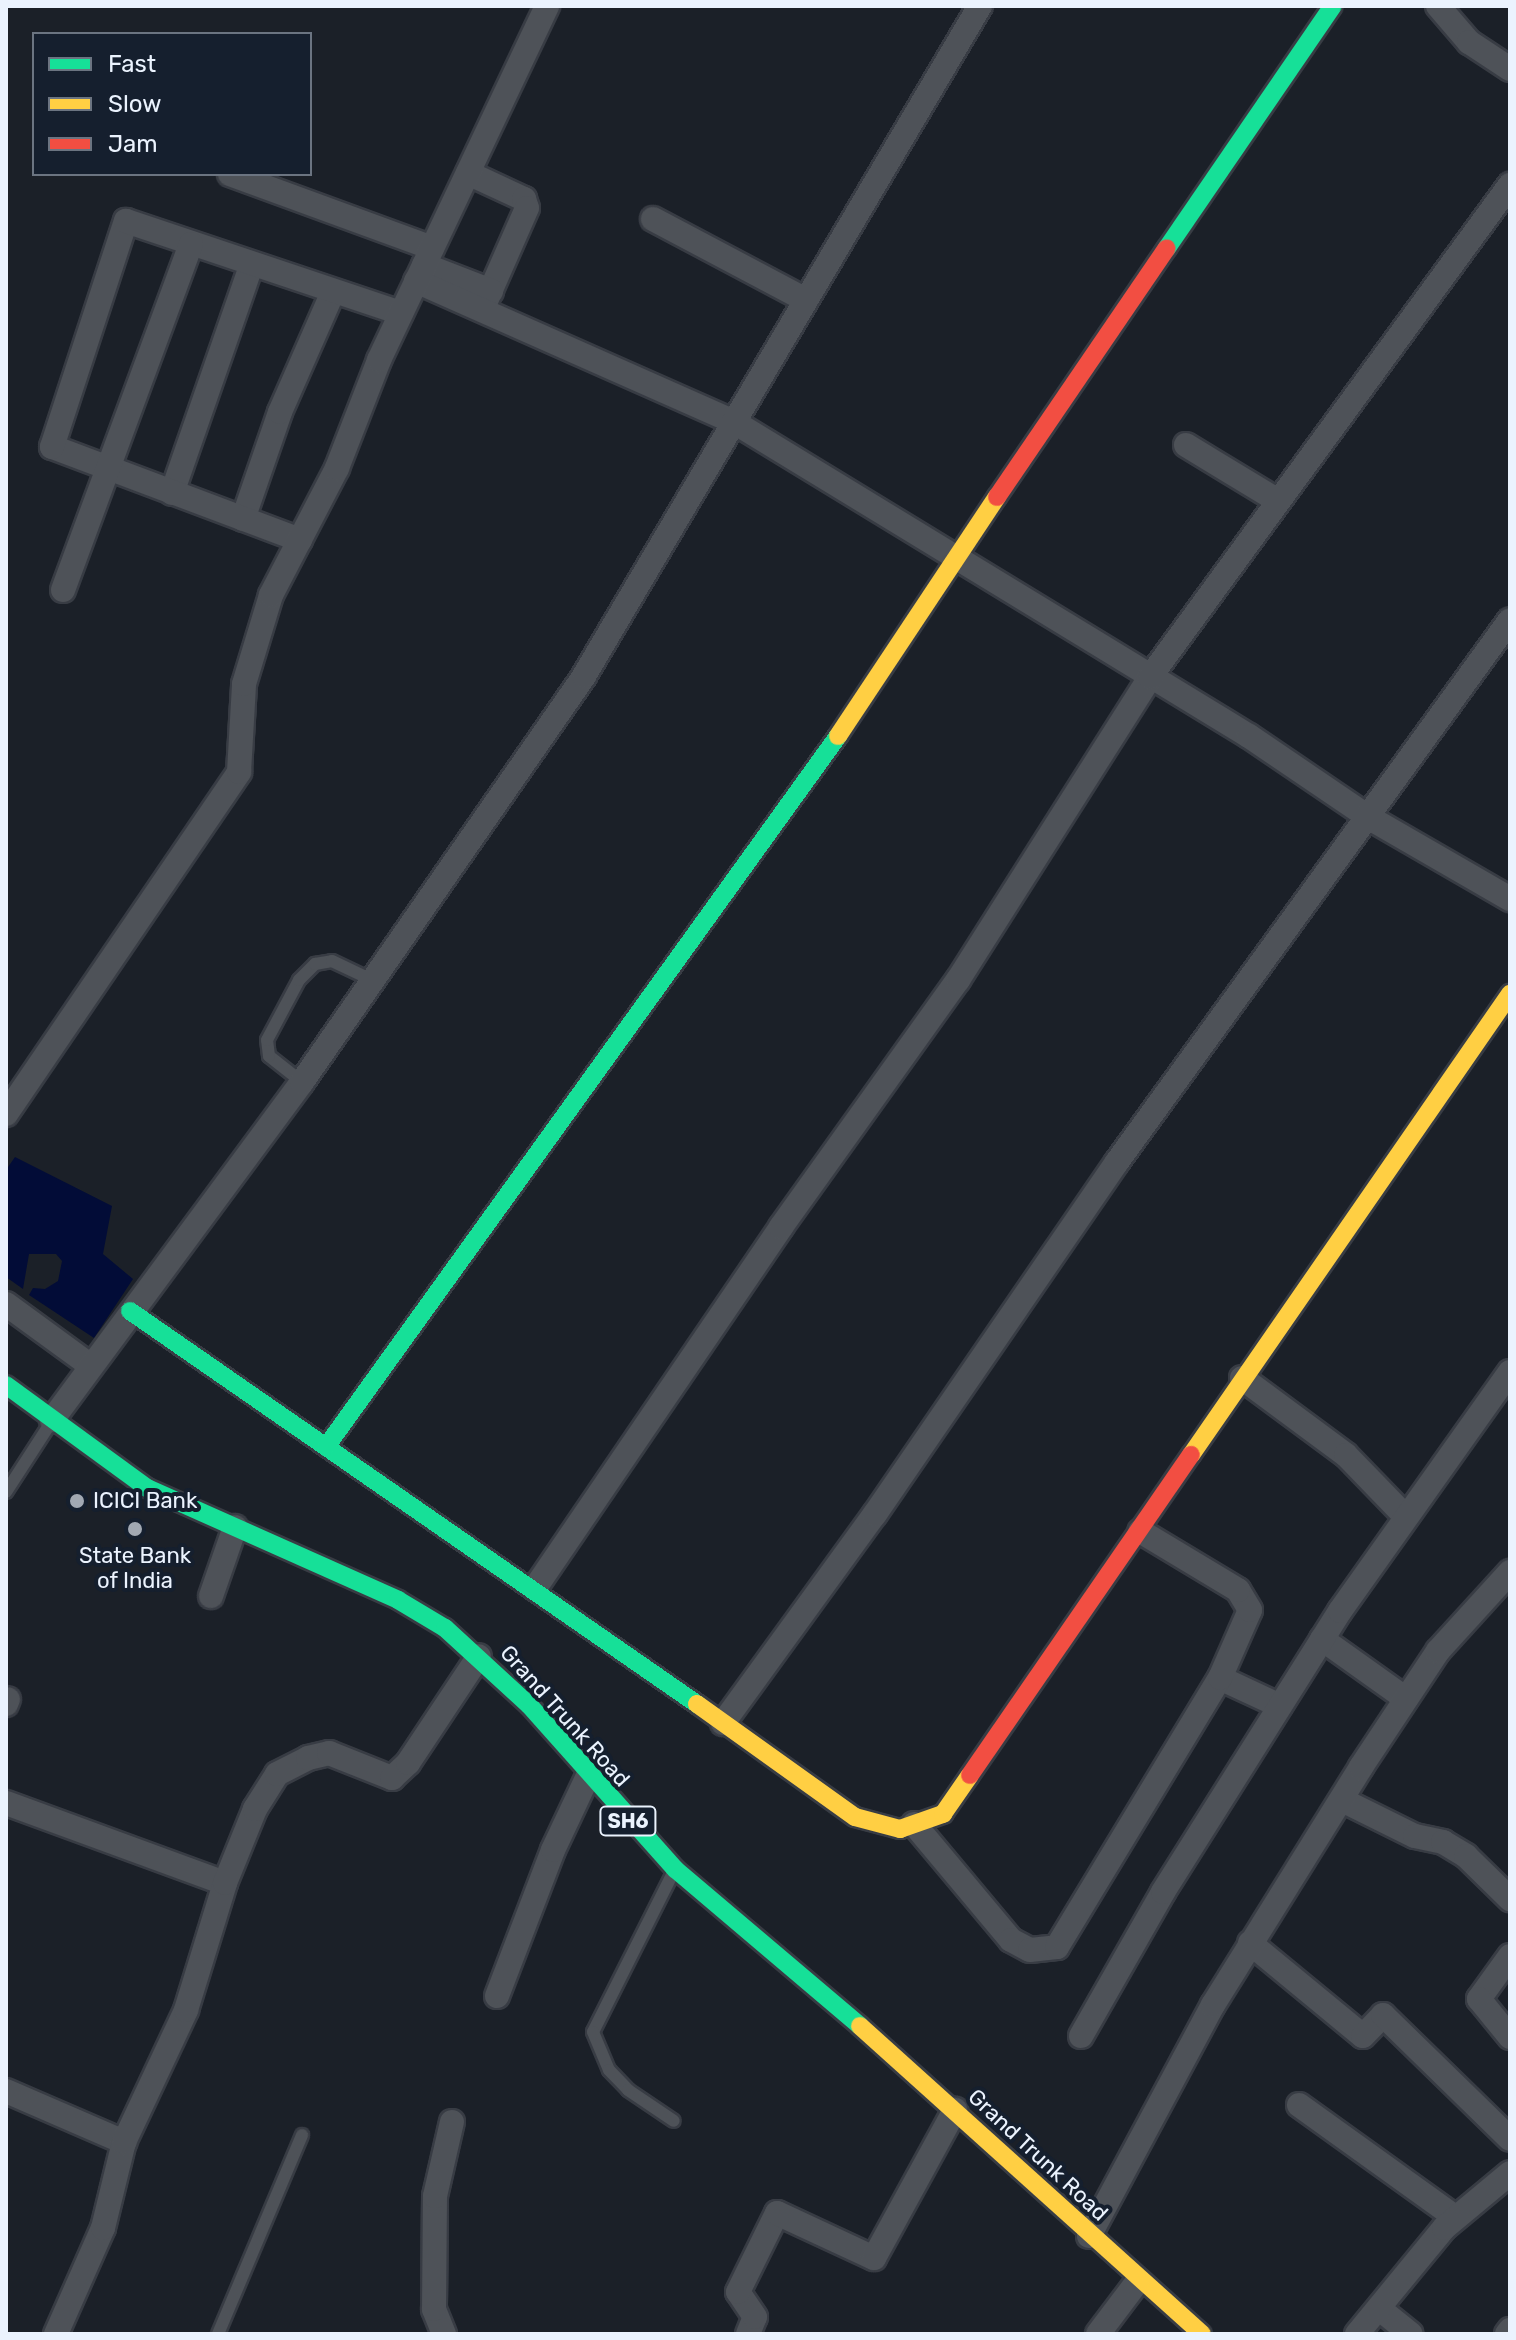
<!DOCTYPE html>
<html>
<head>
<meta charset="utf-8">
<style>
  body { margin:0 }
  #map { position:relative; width:1516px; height:2340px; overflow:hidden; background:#1b2028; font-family:Rubik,sans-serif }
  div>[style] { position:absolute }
  .water>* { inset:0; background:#020c37 }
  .roads { filter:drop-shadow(2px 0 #383c44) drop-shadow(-2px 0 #383c44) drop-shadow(0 2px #383c44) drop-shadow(0 -2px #383c44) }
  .lane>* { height:12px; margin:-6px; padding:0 6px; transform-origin:6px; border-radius:6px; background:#4e5258 }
  .street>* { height:24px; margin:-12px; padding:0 12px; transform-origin:12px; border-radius:12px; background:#4e5258 }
  .fast>* { height:18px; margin:-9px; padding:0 9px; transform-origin:9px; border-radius:9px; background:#16e098 }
  .slow>* { height:18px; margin:-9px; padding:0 9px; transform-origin:9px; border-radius:9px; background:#ffcf43 }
  .jam>* { height:18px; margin:-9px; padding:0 9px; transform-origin:9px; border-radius:9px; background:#f24e42 }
  .dots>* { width:22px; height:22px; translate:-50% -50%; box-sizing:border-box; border:4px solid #151f2e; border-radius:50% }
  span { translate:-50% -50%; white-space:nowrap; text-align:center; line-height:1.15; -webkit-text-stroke:8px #151f2e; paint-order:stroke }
  .shield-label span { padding:2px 6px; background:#151f2e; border:2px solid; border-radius:6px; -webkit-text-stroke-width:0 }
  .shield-label { font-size:20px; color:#ebf3fe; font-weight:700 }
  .poi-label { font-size:22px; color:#ebf3fe }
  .left { translate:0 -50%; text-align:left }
  .street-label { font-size:22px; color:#ebf3fe }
  .frame { position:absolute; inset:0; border:8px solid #ebf3fe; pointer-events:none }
  .legend { position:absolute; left:32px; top:32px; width:280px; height:144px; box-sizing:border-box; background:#151f2e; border:2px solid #6b7481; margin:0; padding:10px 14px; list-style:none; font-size:24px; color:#ebf3fe }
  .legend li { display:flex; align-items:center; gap:16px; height:40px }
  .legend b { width:40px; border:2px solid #6b7481 }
</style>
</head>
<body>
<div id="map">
  <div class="water">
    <div style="clip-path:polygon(15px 1157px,112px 1206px,103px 1254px,133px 1279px,94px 1338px,29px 1295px,33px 1288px,45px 1289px,58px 1281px,62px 1261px,56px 1254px,29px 1254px,23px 1289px,6px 1277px,6px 1170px)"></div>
  </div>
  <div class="roads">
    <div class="lane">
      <div style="left:302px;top:1082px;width:42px;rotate:-141.8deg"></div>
      <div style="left:269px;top:1056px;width:16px;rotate:-97deg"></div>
      <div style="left:267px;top:1040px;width:68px;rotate:-61.9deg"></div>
      <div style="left:299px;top:980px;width:23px;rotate:-45deg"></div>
      <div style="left:315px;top:964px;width:17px;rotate:-10deg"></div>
      <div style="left:332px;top:961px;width:44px;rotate:25.4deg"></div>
      <div style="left:6px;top:1492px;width:85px;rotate:-57.1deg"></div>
      <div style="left:674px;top:1871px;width:180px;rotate:116.7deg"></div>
      <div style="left:593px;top:2032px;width:41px;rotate:67.2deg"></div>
      <div style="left:609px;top:2070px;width:28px;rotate:46deg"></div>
      <div style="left:628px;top:2090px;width:55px;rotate:34deg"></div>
      <div style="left:218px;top:2334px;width:216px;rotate:-67.1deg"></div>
    </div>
    <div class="street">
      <div style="left:1438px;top:6px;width:48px;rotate:49.3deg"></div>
      <div style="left:1469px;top:42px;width:49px;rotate:33.4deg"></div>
      <div style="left:468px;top:173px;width:62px;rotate:24.9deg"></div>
      <div style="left:524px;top:199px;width:9px;rotate:72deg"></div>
      <div style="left:527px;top:208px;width:111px;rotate:113.8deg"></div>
      <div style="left:230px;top:174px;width:215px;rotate:20.1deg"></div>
      <div style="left:653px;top:219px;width:173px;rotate:27.9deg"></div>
      <div style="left:424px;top:265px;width:72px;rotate:21.2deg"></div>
      <div style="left:416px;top:281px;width:348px;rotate:23.9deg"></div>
      <div style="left:734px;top:422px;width:603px;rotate:31.37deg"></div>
      <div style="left:1249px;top:736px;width:144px;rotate:34.2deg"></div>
      <div style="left:1368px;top:817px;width:164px;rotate:30deg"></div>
      <div style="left:1186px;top:445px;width:108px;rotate:31.3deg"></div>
      <div style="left:172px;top:493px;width:240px;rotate:-70.8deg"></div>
      <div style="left:243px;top:519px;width:113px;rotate:-70.9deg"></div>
      <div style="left:280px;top:412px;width:131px;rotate:-66.2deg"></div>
      <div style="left:300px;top:540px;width:265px;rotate:-159.4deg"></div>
      <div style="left:52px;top:447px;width:238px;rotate:-71.9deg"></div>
      <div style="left:126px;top:221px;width:290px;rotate:18.5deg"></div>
      <div style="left:63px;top:590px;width:369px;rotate:-69.7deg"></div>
      <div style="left:6px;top:1114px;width:414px;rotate:-55.7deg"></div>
      <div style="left:239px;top:772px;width:88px;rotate:-86.7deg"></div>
      <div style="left:244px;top:684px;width:93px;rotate:-73.1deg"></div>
      <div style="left:271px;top:595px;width:143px;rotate:-62.5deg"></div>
      <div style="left:337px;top:468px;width:116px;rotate:-68.7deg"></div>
      <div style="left:379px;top:360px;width:392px;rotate:-64.6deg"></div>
      <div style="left:6px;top:1304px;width:105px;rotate:36.1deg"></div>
      <div style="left:1242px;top:1378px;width:129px;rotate:36.5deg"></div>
      <div style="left:1346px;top:1455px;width:83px;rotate:46deg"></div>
      <div style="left:52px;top:1420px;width:420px;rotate:-53.5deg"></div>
      <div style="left:302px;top:1082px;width:494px;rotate:-55.2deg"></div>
      <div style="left:584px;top:676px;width:778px;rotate:-59.42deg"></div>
      <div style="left:535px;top:1588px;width:437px;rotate:-55.7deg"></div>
      <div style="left:781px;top:1227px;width:304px;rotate:-54.4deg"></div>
      <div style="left:958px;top:980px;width:359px;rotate:-57.6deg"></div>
      <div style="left:1150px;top:677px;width:610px;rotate:-53.81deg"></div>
      <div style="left:211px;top:1596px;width:73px;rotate:-70.8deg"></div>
      <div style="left:1322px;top:1639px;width:103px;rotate:35.5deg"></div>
      <div style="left:1220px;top:1678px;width:66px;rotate:25deg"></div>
      <div style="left:6px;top:1704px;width:5px;rotate:-68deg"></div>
      <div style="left:723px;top:1723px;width:258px;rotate:-54deg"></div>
      <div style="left:875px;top:1514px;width:427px;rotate:-55.5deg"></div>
      <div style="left:1117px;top:1162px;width:669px;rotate:-54.05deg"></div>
      <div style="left:1342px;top:1800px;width:81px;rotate:26.3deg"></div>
      <div style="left:1415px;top:1836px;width:29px;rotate:12deg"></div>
      <div style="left:1443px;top:1842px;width:27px;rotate:31deg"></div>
      <div style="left:1466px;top:1856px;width:62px;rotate:44.3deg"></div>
      <div style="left:6px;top:1803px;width:233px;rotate:20.1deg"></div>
      <div style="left:914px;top:1824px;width:151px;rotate:50.1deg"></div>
      <div style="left:1011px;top:1940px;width:21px;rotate:28deg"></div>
      <div style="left:1030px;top:1950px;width:27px;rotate:-6deg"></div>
      <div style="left:1057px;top:1947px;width:315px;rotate:-58.8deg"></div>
      <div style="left:1220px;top:1678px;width:74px;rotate:-66.2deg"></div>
      <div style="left:1250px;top:1610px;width:23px;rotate:-121deg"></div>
      <div style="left:1238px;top:1590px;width:114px;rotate:-149deg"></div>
      <div style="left:1250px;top:1943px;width:146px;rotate:39.5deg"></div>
      <div style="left:1363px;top:2036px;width:29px;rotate:-46deg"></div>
      <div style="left:1383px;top:2015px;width:177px;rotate:44.3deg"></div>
      <div style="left:1510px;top:1956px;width:53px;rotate:125.8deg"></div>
      <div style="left:1479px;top:1999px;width:49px;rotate:50.8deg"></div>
      <div style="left:497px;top:1996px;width:156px;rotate:-69deg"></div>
      <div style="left:553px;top:1850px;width:82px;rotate:-64.7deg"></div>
      <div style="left:1081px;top:2036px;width:166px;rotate:-60.3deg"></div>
      <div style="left:1163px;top:1892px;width:332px;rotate:-57.8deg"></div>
      <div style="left:1340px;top:1611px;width:293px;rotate:-54.6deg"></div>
      <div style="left:6px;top:2091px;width:129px;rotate:23.4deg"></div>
      <div style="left:1299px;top:2105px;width:192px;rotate:35.7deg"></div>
      <div style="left:1089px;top:2236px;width:262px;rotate:-61.8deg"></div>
      <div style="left:1213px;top:2005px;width:280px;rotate:-58.1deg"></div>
      <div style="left:1361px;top:1767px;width:139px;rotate:-56.4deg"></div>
      <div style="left:1438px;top:1651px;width:107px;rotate:-47.7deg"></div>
      <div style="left:1381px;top:2310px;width:38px;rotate:39deg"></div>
      <div style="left:56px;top:2334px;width:116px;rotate:-66.1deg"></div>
      <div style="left:103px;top:2228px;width:89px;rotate:-76.3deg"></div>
      <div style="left:124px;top:2142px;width:146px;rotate:-64.8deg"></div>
      <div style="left:186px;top:2010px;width:133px;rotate:-72.9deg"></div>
      <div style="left:225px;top:1883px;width:80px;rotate:-67.9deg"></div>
      <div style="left:255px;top:1809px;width:41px;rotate:-57.8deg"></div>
      <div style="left:277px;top:1774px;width:35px;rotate:-27deg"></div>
      <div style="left:308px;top:1758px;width:22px;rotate:-13deg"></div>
      <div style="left:329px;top:1753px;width:68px;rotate:21.6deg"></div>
      <div style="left:392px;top:1778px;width:22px;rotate:-43deg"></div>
      <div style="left:408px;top:1763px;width:128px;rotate:-56.4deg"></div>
      <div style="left:444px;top:2334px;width:27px;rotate:-112deg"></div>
      <div style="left:434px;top:2309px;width:113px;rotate:-89.5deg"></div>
      <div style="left:435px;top:2196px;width:76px;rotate:-77.1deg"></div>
      <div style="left:748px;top:2334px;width:18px;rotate:-68deg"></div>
      <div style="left:755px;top:2317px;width:30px;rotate:-124deg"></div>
      <div style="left:738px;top:2292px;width:88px;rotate:-63.7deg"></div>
      <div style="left:777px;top:2213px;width:107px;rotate:24.9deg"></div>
      <div style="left:874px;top:2258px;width:169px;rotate:-61.3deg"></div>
      <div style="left:1098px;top:2334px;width:66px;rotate:-53deg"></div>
      <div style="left:1357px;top:2334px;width:137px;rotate:-50.6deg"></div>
      <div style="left:1444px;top:2228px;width:86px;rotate:-39.8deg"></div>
      <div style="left:1507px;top:2334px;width:5px;rotate:-53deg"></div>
    </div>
    <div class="fast">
      <div style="left:1167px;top:248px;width:293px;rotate:-55.6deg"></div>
      <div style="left:130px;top:1311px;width:690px;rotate:34.73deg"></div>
      <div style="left:6px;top:1385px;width:175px;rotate:36.1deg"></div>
      <div style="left:147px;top:1488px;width:275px;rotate:24deg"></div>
      <div style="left:398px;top:1600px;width:55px;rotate:30.8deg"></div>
      <div style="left:445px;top:1628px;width:114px;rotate:42.5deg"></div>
      <div style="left:529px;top:1705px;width:220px;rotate:48.3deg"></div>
      <div style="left:675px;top:1869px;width:243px;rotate:40.3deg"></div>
      <div style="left:326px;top:1447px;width:876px;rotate:-54.24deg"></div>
    </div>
    <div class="slow">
      <div style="left:838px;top:736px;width:287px;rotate:-56.4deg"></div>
      <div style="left:1191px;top:1455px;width:561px;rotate:-55.32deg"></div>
      <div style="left:697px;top:1704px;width:194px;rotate:35.6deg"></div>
      <div style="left:855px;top:1817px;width:47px;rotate:14.9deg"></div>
      <div style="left:900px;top:1829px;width:46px;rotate:-19.2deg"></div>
      <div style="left:943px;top:1814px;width:47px;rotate:-55.3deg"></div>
      <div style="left:860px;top:2026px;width:460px;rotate:42deg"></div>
    </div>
    <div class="jam">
      <div style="left:997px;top:497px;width:301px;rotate:-55.7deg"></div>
      <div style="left:970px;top:1775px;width:389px;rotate:-55.4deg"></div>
    </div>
  </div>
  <div class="dots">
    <div style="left:77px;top:1501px;background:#a2a9b3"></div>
    <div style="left:135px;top:1529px;background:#a2a9b3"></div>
  </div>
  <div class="shield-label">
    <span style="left:628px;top:1821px">SH6</span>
  </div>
  <div class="poi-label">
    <span class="left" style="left:93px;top:1501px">ICICI Bank</span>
    <span style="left:135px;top:1568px">State Bank<br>of India</span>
  </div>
  <div class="street-label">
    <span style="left:565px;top:1716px;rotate:48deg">Grand Trunk Road</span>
    <span style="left:1038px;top:2155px;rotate:43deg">Grand Trunk Road</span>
  </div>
  <div class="frame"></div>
  <ul class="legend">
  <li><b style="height:10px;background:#16e098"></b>Fast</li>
  <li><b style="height:10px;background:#ffcf43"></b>Slow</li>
  <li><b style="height:10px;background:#f24e42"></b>Jam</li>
  </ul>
</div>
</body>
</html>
